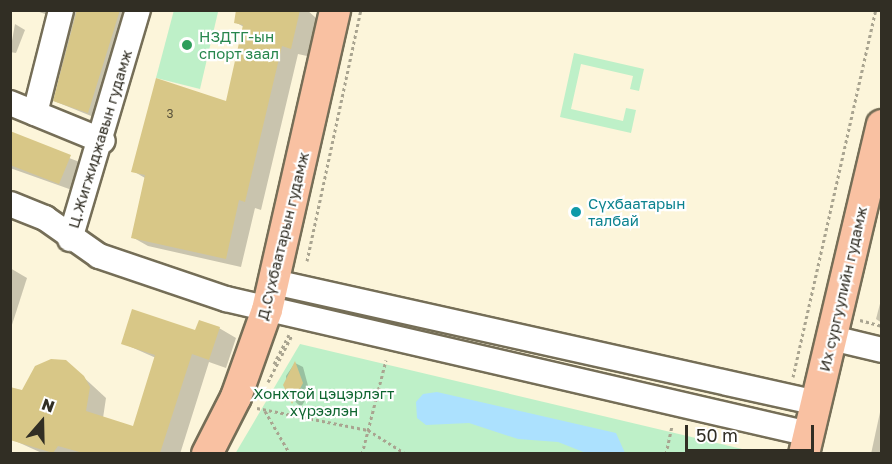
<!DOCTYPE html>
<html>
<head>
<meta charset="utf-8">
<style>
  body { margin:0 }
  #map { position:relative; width:892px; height:464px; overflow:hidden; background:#fcf5da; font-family:"Golos Text",sans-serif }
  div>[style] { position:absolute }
  .green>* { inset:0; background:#bef0c8 }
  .water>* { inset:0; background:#ace1fe }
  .shadow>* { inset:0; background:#0003 }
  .building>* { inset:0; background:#d8c787 }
  .path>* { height:3px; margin-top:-1.5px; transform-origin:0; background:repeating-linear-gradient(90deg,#a9a490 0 3px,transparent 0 6px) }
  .roads { filter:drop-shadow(2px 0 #756e57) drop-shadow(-2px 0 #756e57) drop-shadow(0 2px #756e57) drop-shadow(0 -2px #756e57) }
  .minor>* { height:24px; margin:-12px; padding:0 12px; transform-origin:12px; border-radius:12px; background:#fff }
  .major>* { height:30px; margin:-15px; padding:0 15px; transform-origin:15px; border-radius:15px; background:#f9c1a2 }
  .dots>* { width:16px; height:16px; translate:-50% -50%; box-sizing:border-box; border:3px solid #fff; border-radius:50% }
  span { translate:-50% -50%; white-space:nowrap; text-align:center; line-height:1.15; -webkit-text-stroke:4.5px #fff; paint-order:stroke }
  .number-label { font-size:12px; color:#5b543d }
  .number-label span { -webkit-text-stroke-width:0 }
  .leisure-label { font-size:15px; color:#27864d }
  .left { translate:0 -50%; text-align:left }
  .street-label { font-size:15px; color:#312e24 }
  .culture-label { font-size:15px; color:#0d838f }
  .park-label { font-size:15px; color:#0f6530 }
  .frame { position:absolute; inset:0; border:12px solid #312e24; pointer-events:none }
  .north { position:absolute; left:12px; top:392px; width:60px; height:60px; -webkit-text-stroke:4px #fff; paint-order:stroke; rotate:20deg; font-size:16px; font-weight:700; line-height:24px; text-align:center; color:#312e24 }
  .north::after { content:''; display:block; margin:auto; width:21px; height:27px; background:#312e24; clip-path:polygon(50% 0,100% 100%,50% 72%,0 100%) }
  .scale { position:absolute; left:685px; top:425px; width:129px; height:27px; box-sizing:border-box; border:3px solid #312e24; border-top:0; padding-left:8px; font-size:18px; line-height:21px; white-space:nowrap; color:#312e24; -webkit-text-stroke:4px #fff; paint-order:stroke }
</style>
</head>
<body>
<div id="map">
  <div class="green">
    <div style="clip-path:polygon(174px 10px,218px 12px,200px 89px,156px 78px)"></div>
    <div style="clip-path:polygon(574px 53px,644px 69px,639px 91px,630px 89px,633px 76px,581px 64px,571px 109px,623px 121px,626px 108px,636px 110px,631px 133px,560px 117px)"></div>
    <div style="clip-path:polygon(300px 344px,759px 453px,235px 454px)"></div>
  </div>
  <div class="water">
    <div style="clip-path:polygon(437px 392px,616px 433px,625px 453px,586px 453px,558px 442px,518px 439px,469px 423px,426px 425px,417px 418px,416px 402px,423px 394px)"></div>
  </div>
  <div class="shadow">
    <div style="clip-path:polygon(34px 10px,72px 10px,64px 21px)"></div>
    <div style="clip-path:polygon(74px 10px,140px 10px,106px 122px,54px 101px)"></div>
    <div style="clip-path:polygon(238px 10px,307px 10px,316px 18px,307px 56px,298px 54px,261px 210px,255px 208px,241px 267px,148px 246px,132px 237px,145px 178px,133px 171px,227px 103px,244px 27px,235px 22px)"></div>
    <div style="clip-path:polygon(15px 24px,25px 30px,16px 53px,10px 52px)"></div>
    <div style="clip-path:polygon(10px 135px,82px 163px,72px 190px,10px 168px)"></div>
    <div style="clip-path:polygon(10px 268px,27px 278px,10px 331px)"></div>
    <div style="clip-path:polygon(882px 296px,882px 323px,876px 319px)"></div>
    <div style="clip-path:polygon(219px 328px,236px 338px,226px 368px,209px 362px,180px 454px,44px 454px,11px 439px,22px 392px,66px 361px,106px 398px,103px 418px,134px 428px,156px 358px,122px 343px)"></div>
    <div style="clip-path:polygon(295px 363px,303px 367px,310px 393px,301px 407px,287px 394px,286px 376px)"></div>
    <div style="clip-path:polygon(882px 403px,882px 454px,871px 454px)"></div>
  </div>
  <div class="building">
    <div style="clip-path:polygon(77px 10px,120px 10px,88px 113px,53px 101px)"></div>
    <div style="clip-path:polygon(236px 10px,300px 10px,291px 49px,282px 46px,245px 202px,239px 200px,226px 259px,131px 238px,145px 175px,131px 172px,156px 78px,226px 101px,243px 25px,234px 23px)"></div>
    <div style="clip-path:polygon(10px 131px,71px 155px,59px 184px,10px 165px)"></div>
    <div style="clip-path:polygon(132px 309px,195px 330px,199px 320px,220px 327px,209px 360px,192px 354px,160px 453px,83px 453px,58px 446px,53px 453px,10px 440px,10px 387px,22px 390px,35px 366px,51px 359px,66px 360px,84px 376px,90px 387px,86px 411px,133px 426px,155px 355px,121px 344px)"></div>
    <div style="clip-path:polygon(295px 361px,303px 383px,292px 404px,283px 385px)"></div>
  </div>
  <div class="path">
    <div style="left:307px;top:261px;width:257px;rotate:-77.9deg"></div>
    <div style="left:860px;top:320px;width:23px;rotate:15deg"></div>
    <div style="left:274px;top:364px;width:33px;rotate:-63deg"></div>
    <div style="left:793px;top:377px;width:376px;rotate:-77.3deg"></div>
    <div style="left:268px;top:382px;width:53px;rotate:-62.9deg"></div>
    <div style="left:257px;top:408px;width:113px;rotate:11.2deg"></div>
    <div style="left:368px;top:430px;width:45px;rotate:32.3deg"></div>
    <div style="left:265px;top:411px;width:50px;rotate:59.8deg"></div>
    <div style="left:362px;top:454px;width:97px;rotate:-75.7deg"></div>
    <div style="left:666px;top:454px;width:29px;rotate:-78deg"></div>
  </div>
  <div class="roads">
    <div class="minor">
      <div style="left:10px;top:103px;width:100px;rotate:22.2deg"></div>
      <div style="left:35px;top:113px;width:106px;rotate:-75.8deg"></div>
      <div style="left:10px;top:204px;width:38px;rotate:22deg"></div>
      <div style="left:45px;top:218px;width:66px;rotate:35.1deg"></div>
      <div style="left:99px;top:256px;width:134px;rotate:18.7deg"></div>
      <div style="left:226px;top:299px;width:598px;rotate:13.04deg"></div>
      <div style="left:70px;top:239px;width:239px;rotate:-73.5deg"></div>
      <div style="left:274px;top:282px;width:556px;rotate:12.56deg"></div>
      <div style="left:832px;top:338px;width:51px;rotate:13.5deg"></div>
    </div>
    <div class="major">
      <div style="left:207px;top:454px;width:64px;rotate:-63deg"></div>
      <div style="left:236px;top:397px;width:92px;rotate:-70.4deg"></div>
      <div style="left:267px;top:310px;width:308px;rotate:-77.2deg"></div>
      <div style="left:804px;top:454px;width:338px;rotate:-76.7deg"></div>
    </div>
  </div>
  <div class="dots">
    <div style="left:187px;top:45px;background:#2e9e5b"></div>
    <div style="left:576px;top:212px;background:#0f9aa8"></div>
  </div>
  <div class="number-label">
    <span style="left:170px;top:114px">3</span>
  </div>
  <div class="leisure-label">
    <span class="left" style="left:199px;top:45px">НЗДТГ-ын<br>спорт заал</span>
  </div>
  <div class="street-label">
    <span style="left:100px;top:139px;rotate:-73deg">Ц.Жигжиджавын гудамж</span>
    <span style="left:283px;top:236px;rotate:-76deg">Д.Сүхбаатарын гудамж</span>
    <span style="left:843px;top:289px;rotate:-77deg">Их сургуулийн гудамж</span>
  </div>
  <div class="culture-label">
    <span class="left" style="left:588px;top:212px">Сүхбаатарын<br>талбай</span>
  </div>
  <div class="park-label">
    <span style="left:324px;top:402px">Хонхтой цэцэрлэгт<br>хүрээлэн</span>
  </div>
  <div class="frame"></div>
  <div class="north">N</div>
  <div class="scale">50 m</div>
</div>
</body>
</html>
